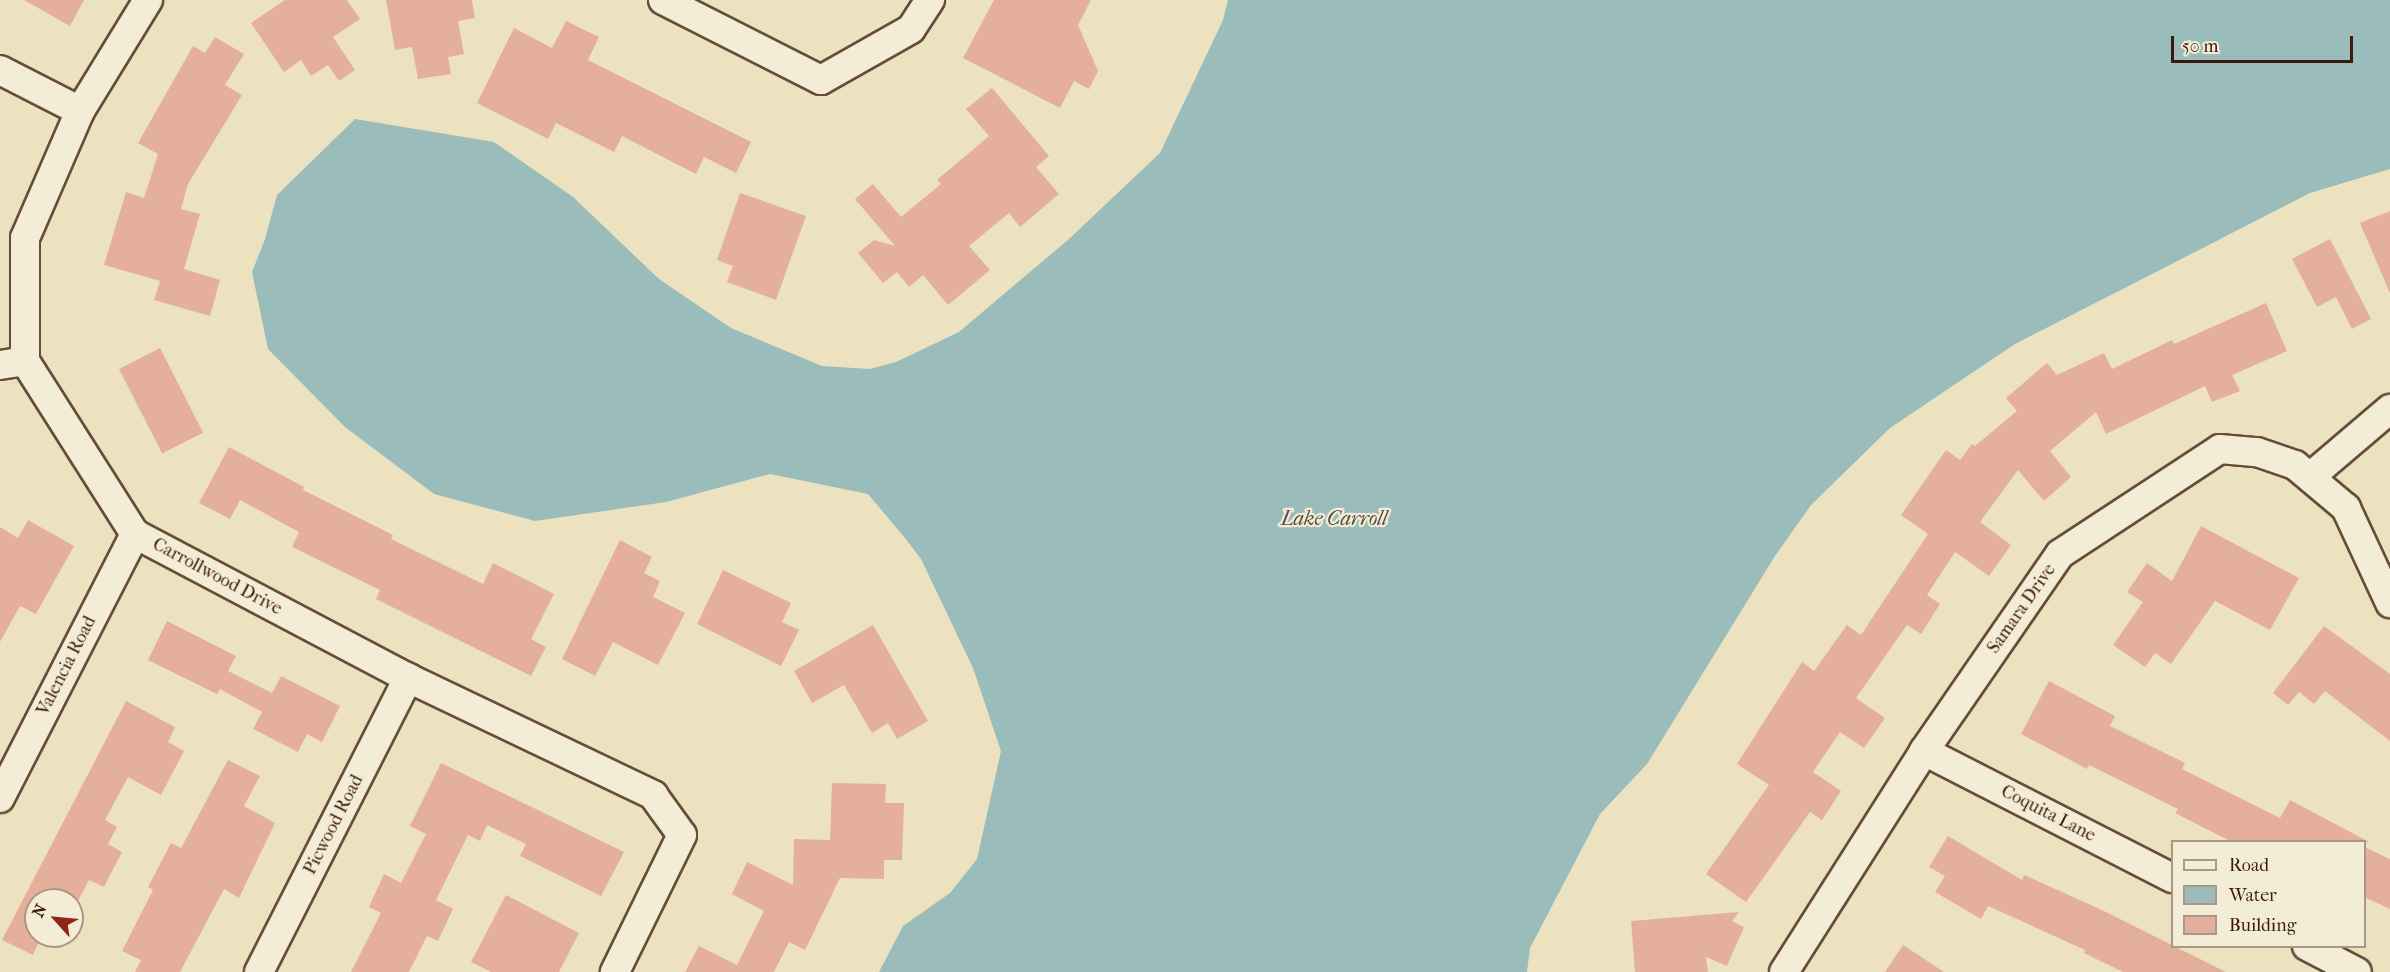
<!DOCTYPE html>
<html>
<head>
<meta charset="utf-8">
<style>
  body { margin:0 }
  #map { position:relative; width:2390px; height:972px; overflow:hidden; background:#ece2c0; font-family:"IM FELL French Canon",serif }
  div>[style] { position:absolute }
  .water>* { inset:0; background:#9abcba }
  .building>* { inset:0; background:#e4b09b; transform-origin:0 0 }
  .roads { filter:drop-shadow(2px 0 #684c38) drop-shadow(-2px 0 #684c38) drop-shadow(0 2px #684c38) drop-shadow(0 -2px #684c38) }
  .street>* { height:28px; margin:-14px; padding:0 14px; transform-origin:14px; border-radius:14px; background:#f3ecd6 }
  span { translate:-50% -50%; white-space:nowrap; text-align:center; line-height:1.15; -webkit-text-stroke:4.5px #f3ecd6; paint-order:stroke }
  .street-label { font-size:18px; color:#3c1a0b }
  .water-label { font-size:20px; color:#584b40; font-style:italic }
  .legend { position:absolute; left:2171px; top:840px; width:195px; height:108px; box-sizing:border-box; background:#f3ecd6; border:2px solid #aa9885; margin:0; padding:8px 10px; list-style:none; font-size:18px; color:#3c1a0b }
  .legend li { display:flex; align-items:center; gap:12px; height:30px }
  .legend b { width:30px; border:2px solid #aa9885 }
  .north { position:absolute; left:24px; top:888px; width:60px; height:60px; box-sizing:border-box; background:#f3ecd6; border:2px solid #aa9885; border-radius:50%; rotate:297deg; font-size:16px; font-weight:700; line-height:24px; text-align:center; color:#3c1a0b }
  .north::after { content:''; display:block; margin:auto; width:21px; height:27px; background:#8f2418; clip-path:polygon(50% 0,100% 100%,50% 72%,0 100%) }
  .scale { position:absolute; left:2171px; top:36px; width:182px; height:27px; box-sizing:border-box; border:3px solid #3c1a0b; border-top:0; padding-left:8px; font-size:18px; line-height:21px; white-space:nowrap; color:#3c1a0b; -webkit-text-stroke:4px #f3ecd6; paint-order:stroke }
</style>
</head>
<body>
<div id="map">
  <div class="water">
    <div style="clip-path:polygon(1228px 0,2390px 0,2390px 169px,2310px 193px,2158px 271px,2015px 344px,1890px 428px,1811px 505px,1775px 556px,1647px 764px,1600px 814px,1530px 948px,1527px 972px,879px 972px,903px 926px,950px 893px,977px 859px,1001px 751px,973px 668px,921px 559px,905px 538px,868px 494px,770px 474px,666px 502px,535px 521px,434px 494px,345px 427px,268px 349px,252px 272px,265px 239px,277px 195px,355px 119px,494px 142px,573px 197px,659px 279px,731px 328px,822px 366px,870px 369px,896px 362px,959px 332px,1069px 239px,1160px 153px,1223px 20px)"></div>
  </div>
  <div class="building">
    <div style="clip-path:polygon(24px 0,84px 0,70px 26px)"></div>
    <div style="clip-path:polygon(285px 0,347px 0,360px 19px,333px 37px,355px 70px,339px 81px,328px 65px,311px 76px,301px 60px,284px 72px,251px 23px)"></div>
    <div style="clip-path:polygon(386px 0,472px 0,475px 18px,458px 21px,464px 54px,448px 57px,451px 74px,418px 79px,412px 47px,395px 50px)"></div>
    <div style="clip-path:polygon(994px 0,1091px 0,1078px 25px,1098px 71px,1089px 89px,1074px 81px,1060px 108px,963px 58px)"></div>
    <div style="clip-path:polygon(566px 21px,599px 37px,588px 60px,751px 142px,736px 173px,704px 157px,696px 174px,622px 136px,614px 152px,556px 123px,548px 139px,477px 103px,514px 28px,552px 48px)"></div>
    <div style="clip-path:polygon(215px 37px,244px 54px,225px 85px,242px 95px,188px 184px,181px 209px,200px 214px,184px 269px,220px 280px,210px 316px,154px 300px,160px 281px,104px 265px,126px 192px,144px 198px,158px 154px,138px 143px,193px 46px,205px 53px)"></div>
    <div style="clip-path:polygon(992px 88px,1049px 156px,1036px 167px,1059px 194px,1020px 227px,1009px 213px,969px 246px,990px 270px,948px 305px,923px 275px,909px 287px,897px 272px,883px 283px,858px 253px,874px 240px,895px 246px,855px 199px,873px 184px,901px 217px,941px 184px,937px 180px,989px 136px,966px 109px)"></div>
    <div style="clip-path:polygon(740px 193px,806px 216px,776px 300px,727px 282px,733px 266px,717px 260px)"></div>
    <div style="clip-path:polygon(2390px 211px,2390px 293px,2360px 223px)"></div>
    <div style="clip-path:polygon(2330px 239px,2371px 319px,2352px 329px,2336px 297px,2317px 307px,2292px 259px)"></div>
    <div style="clip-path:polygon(2266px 303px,2287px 351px,2232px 375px,2240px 391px,2212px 402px,2205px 386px,2106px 434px,2096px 412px,2050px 451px,2071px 477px,2044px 501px,2018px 470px,1980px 522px,2011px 545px,1989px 576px,1955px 552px,1927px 595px,1940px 604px,1921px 634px,1907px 625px,1856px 698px,1885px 718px,1864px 748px,1840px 732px,1813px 772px,1841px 791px,1822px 820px,1810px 812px,1746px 902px,1706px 874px,1769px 785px,1737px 764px,1802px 662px,1814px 671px,1847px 625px,1861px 635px,1928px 534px,1901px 515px,1946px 450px,1960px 460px,1972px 444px,1975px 446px,2017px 411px,2006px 398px,2047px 363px,2057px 375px,2104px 353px,2112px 369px,2172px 340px,2174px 344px)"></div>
    <div style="left:160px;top:348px;width:95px;height:46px;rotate:63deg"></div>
    <div style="clip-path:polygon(229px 447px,304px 487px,303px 490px,393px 535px,391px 539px,483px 584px,493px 563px,554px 594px,531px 639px,546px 647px,531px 676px,376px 599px,380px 590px,292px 547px,299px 532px,240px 500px,230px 519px,199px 503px)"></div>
    <div style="clip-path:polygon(28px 520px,74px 546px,36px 614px,20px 606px,0 642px,0 527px,18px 538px)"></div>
    <div style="clip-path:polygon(2201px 526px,2299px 578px,2270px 630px,2215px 601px,2171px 664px,2155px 653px,2145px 667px,2113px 645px,2143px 602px,2127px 592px,2147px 563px,2172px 581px)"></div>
    <div style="clip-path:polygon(620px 540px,652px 557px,644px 573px,660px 581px,653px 597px,685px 613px,658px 665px,613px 642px,595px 676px,562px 659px)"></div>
    <div style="clip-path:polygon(723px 570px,791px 603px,782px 622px,799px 630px,781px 666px,697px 624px)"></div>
    <div style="clip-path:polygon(167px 621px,236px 656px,228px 671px,272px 693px,281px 676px,340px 706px,322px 742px,307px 734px,298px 752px,253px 729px,262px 712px,220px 689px,217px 694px,148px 660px)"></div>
    <div style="clip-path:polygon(873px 625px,928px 721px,897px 739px,888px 723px,872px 733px,844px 685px,812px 703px,794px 671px)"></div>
    <div style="clip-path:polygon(2324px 626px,2390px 674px,2390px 741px,2325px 691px,2314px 704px,2299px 692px,2288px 705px,2273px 693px)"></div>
    <div style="clip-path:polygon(2049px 681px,2115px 716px,2110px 726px,2185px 763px,2182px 769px,2280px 818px,2290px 800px,2369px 842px,2232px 842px,2175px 813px,2178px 809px,2089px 765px,2087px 769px,2021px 734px)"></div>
    <div style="clip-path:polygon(126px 701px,175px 727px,168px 742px,184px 751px,161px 795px,128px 777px,105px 820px,117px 827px,108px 844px,122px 852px,104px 887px,89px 880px,72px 913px,72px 900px,36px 900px,36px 936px,61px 936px,57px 944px,41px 937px,33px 955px,2px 940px)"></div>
    <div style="clip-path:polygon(228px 760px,260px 776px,244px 806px,275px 823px,239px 898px,224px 889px,180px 972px,135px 972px,141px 960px,122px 951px,153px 890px,148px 887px,171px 843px,181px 848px)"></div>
    <div style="clip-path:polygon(441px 763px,624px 852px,601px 896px,520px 856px,526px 844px,487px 825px,480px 841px,468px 835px,436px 900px,453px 909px,438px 941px,427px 936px,409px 972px,351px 972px,381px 913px,369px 907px,384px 874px,401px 883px,426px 834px,410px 826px)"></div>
    <div style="clip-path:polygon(832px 783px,886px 784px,885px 803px,904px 803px,902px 860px,884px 860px,884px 879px,840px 878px,805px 950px,789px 942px,774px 972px,685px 972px,699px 946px,737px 965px,764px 911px,732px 894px,747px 862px,793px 885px,794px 839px,830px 840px)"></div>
    <div style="clip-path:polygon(1948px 836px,2022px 880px,2024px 875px,2104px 911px,2226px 972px,2123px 972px,2084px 953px,2085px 950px,1988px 906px,1981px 919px,1935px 892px,1945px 876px,1929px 867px)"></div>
    <div style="clip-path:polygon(2364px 847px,2390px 859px,2390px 909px,2364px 897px)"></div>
    <div style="clip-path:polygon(506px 895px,579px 933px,559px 972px,491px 972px,471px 962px)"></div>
    <div style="clip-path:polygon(1739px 912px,1732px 921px,1744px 927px,1727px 966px,1706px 957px,1708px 972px,1635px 972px,1631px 921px)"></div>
    <div style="clip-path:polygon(1903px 945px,1944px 972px,1885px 972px)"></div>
  </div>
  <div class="roads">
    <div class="street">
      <div style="left:148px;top:0;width:130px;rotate:121.5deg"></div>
      <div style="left:80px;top:111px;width:138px;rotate:113.4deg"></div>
      <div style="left:25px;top:238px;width:123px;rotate:90deg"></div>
      <div style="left:25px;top:361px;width:205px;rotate:57.6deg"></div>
      <div style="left:135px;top:534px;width:309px;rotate:27.8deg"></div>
      <div style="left:408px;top:678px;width:272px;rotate:25.5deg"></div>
      <div style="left:653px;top:795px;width:49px;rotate:54.1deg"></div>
      <div style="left:682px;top:835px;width:153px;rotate:116.1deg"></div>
      <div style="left:663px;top:0;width:177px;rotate:26.9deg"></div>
      <div style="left:821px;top:80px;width:103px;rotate:-29.5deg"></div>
      <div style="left:911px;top:29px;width:35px;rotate:-57deg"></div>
      <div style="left:0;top:70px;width:90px;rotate:27.1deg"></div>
      <div style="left:0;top:365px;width:25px;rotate:-9deg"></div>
      <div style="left:2310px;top:477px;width:105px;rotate:-40.4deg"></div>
      <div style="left:1924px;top:751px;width:279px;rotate:27.1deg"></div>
      <div style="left:0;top:798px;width:297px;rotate:-62.9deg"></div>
      <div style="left:2307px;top:946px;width:56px;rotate:27.5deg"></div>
      <div style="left:259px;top:972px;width:330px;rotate:-63.1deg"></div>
      <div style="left:1784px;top:972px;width:262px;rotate:-57.6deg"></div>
      <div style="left:1924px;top:751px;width:239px;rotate:-55.4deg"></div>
      <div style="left:2060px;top:554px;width:191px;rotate:-33.3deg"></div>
      <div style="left:2220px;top:449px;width:37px;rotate:5deg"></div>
      <div style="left:2257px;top:452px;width:40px;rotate:18.9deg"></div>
      <div style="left:2295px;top:465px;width:67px;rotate:40.1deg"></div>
      <div style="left:2346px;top:508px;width:105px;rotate:65.1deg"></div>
    </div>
  </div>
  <div class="street-label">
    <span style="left:217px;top:577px;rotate:28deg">Carrollwood Drive</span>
    <span style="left:2022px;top:609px;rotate:-55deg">Samara Drive</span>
    <span style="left:67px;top:666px;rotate:-63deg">Valencia Road</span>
    <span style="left:2048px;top:814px;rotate:27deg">Coquita Lane</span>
    <span style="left:334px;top:825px;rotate:-63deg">Picwood Road</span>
  </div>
  <div class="water-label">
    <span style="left:1334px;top:518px">Lake Carroll</span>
  </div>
  <ul class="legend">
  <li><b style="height:8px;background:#f3ecd6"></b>Road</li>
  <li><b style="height:16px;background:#9abcba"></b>Water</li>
  <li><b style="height:16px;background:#e4b09b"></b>Building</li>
  </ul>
  <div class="north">N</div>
  <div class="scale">50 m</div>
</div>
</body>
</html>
